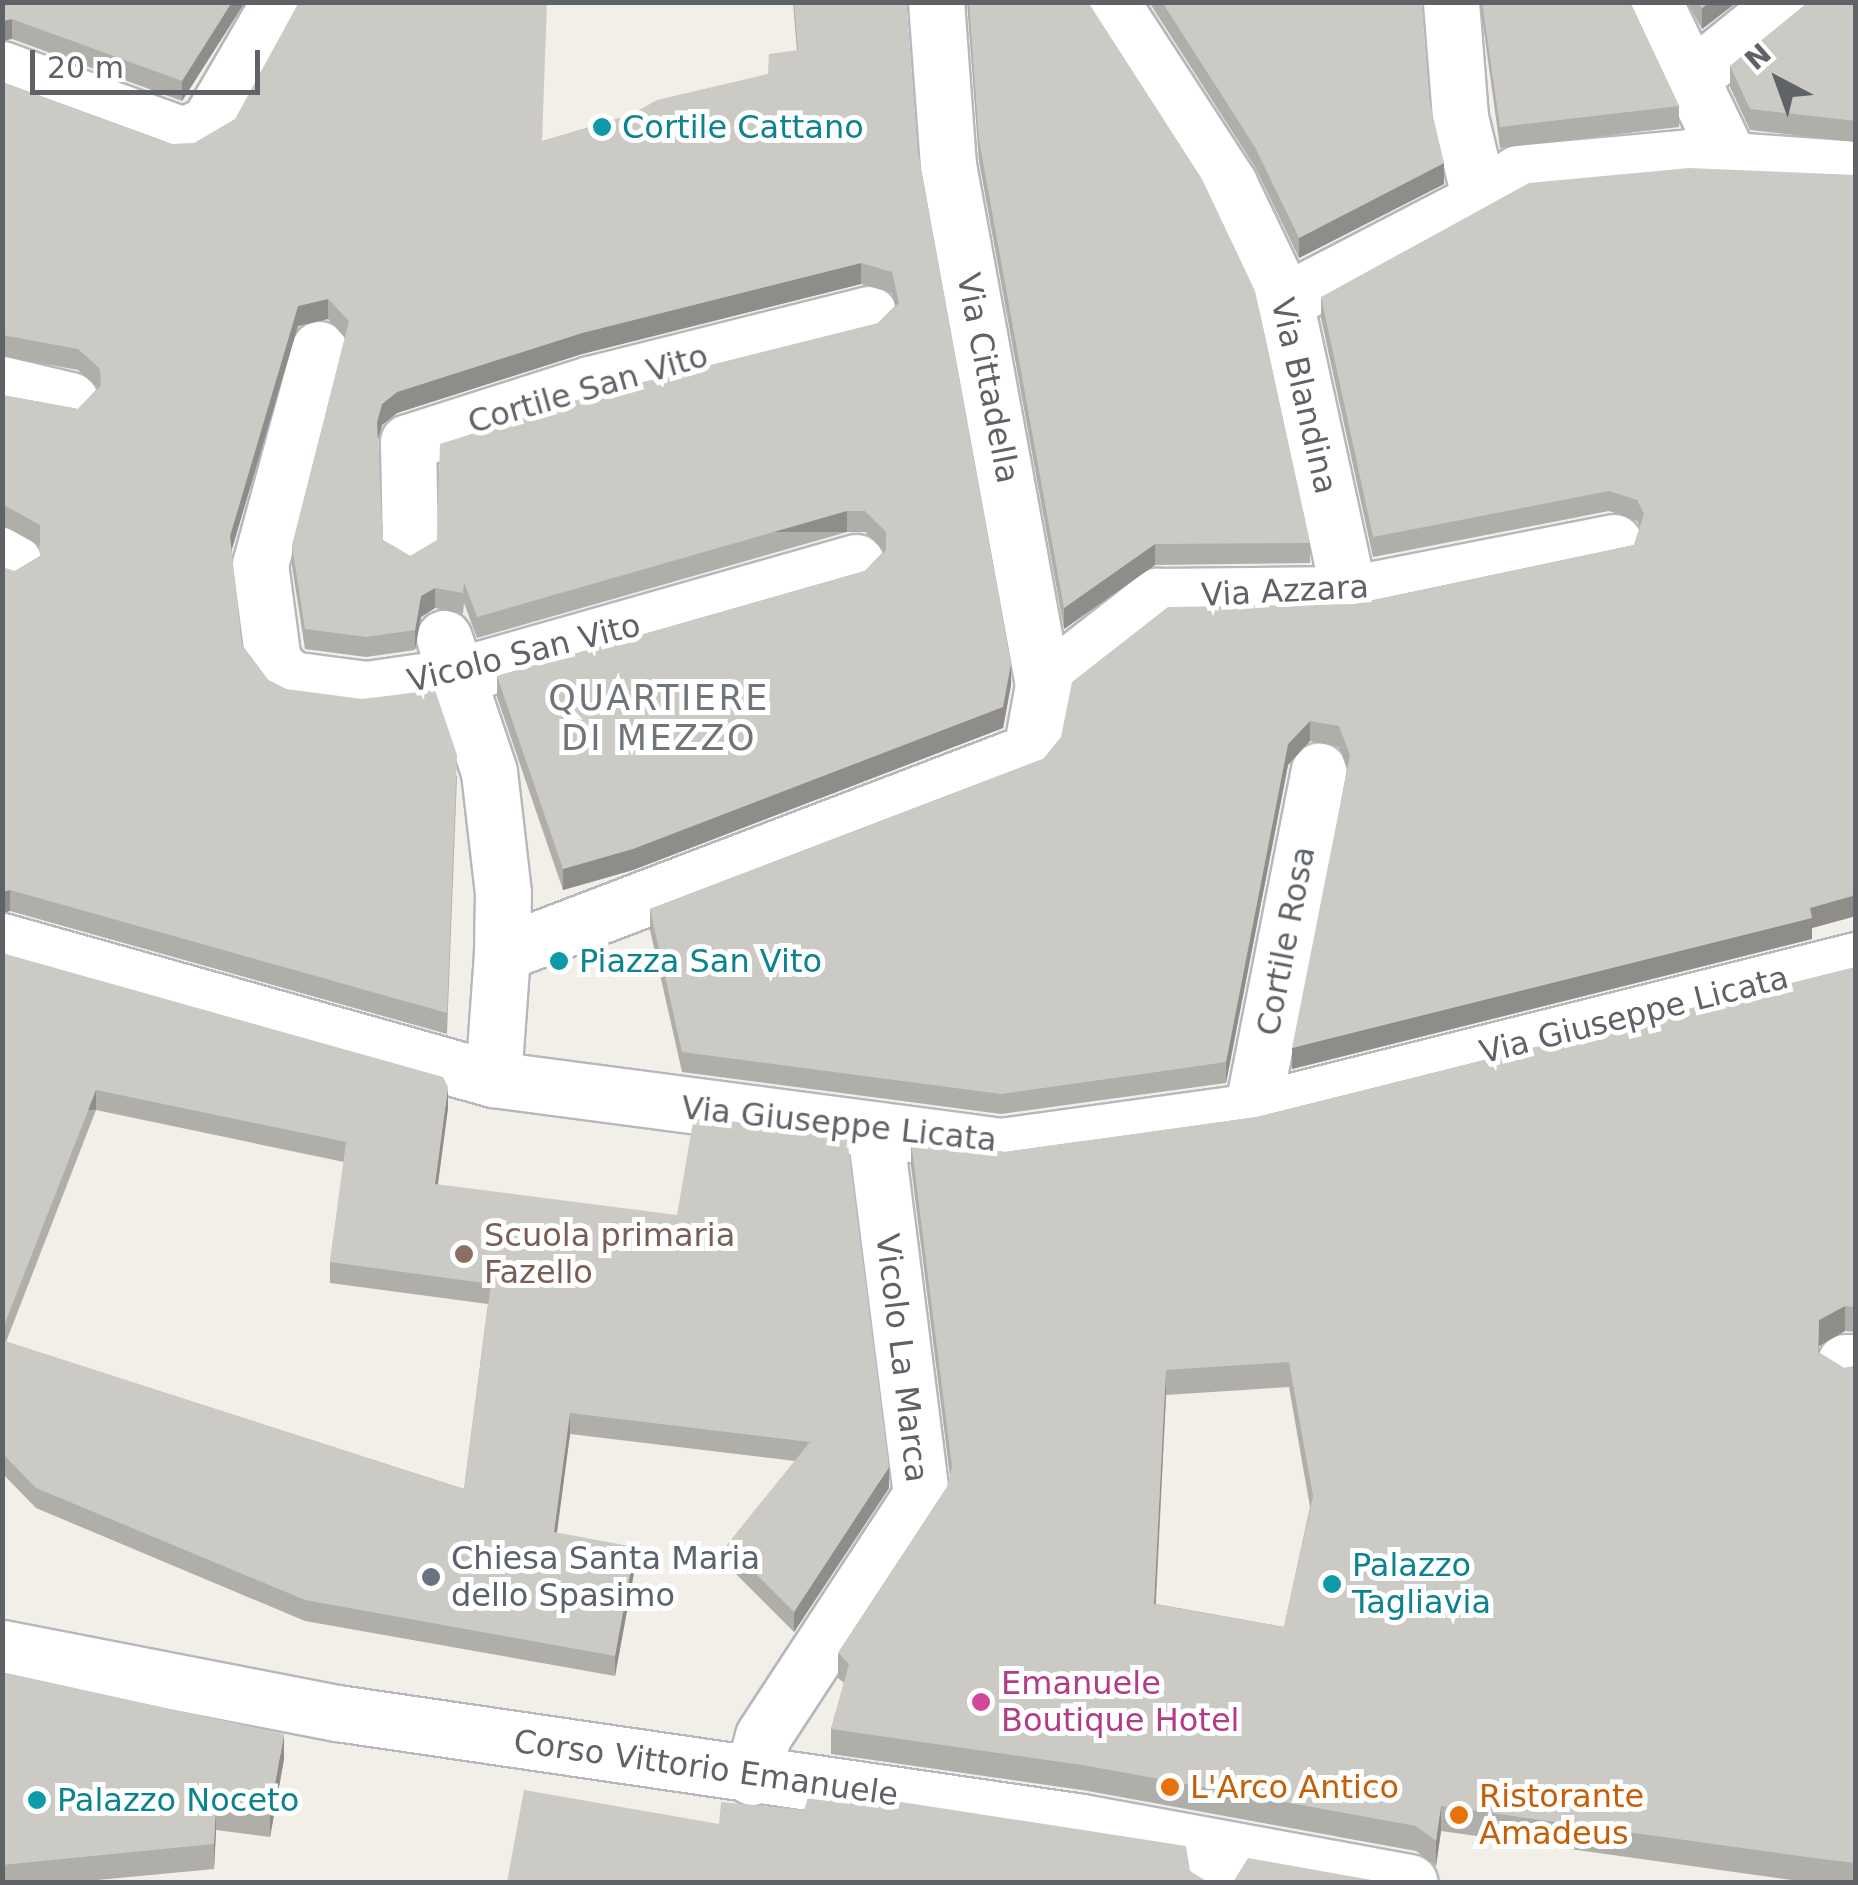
<!DOCTYPE html>
<html>
<head>
<meta charset="utf-8">
<style>
  body { margin:0 }
  #map { position:relative; width:1858px; height:1885px; overflow:hidden; background:#f1efe8; font-family:"DejaVu Sans",sans-serif }
  div>[style] { position:absolute }
  .roads { filter:drop-shadow(2px 0 #b5b8bc) drop-shadow(-2px 0 #b5b8bc) drop-shadow(0 2px #b5b8bc) drop-shadow(0 -2px #b5b8bc) }
  .street>* { height:55px; margin:-27.5px; padding:0 27.5px; transform-origin:27.5px; border-radius:27.5px; background:#fff }
  .secondary>* { height:55px; margin:-27.5px; padding:0 27.5px; transform-origin:27.5px; border-radius:27.5px; background:#fff }
  .wall>* { inset:0; background:#afaea9 }
  .shaded-wall>* { inset:0; background:#8f8d8a; transform-origin:0 0 }
  .building>* { inset:0; background:#cccac5 }
  .dots>* { width:28px; height:28px; translate:-50% -50%; box-sizing:border-box; border:5px solid #fff; border-radius:50% }
  span { translate:-50% -50%; white-space:nowrap; text-align:center; line-height:1.15; -webkit-text-stroke:10px #fff; paint-order:stroke }
  .culture-label { font-size:32px; color:#0d838f }
  .left { translate:0 -50%; text-align:left }
  .street-label { font-size:32px; color:#5f6368 }
  .education-label { font-size:32px; color:#785e54 }
  .worship-label { font-size:32px; color:#5b616d }
  .hotel-label { font-size:32px; color:#b23c85 }
  .food-label { font-size:32px; color:#c56008 }
  .neighbourhood-label { font-size:35px; color:#70757a; letter-spacing:2.5px }
  .frame { position:absolute; inset:0; border:5px solid #5f6368; pointer-events:none }
  .north { position:absolute; left:1728px; top:30px; width:100px; height:100px; -webkit-text-stroke:8px #fff; paint-order:stroke; rotate:319deg; font-size:28px; font-weight:700; line-height:40px; text-align:center; color:#5f6368 }
  .north::after { content:''; display:block; margin:auto; width:35px; height:45px; background:#5f6368; clip-path:polygon(50% 0,100% 100%,50% 72%,0 100%) }
  .scale { position:absolute; left:30px; top:50px; width:230px; height:45px; box-sizing:border-box; border:5px solid #5f6368; border-top:0; padding-left:12px; font-size:30px; line-height:35px; white-space:nowrap; color:#5f6368; -webkit-text-stroke:8px #fff; paint-order:stroke }
</style>
</head>
<body>
<div id="map">
  <div class="roads">
    <div class="street">
      <div style="left:1111px;top:2px;width:217px;rotate:57deg"></div>
      <div style="left:1229px;top:184px;width:130px;rotate:64.4deg"></div>
      <div style="left:1285px;top:301px;width:300px;rotate:77.7deg"></div>
      <div style="left:1451px;top:2px;width:115px;rotate:85.5deg"></div>
      <div style="left:1460px;top:117px;width:85px;rotate:76.5deg"></div>
      <div style="left:1654px;top:2px;width:180px;rotate:64.3deg"></div>
      <div style="left:2px;top:69px;width:193px;rotate:20deg"></div>
      <div style="left:183px;top:135px;width:27px;rotate:-24deg"></div>
      <div style="left:208px;top:124px;width:141px;rotate:-59.8deg"></div>
      <div style="left:1691px;top:78px;width:121px;rotate:-39deg"></div>
      <div style="left:1285px;top:301px;width:220px;rotate:-27.4deg"></div>
      <div style="left:1480px;top:200px;width:47px;rotate:-35.4deg"></div>
      <div style="left:1518px;top:173px;width:172px;rotate:-5.3deg"></div>
      <div style="left:1689px;top:157px;width:167px;rotate:4.1deg"></div>
      <div style="left:319px;top:349px;width:223px;rotate:105.3deg"></div>
      <div style="left:260px;top:564px;width:99px;rotate:82.4deg"></div>
      <div style="left:273px;top:662px;width:24px;rotate:45deg"></div>
      <div style="left:290px;top:679px;width:77px;rotate:7.5deg"></div>
      <div style="left:366px;top:689px;width:91px;rotate:-8.2deg"></div>
      <div style="left:456px;top:676px;width:416px;rotate:-15.9deg"></div>
      <div style="left:2px;top:384px;width:70px;rotate:13.2deg"></div>
      <div style="left:410px;top:545px;width:103px;rotate:-91.1deg"></div>
      <div style="left:408px;top:442px;width:191px;rotate:-17.7deg"></div>
      <div style="left:590px;top:384px;width:288px;rotate:-14.1deg"></div>
      <div style="left:2px;top:555px;width:13px;rotate:29deg"></div>
      <div style="left:444px;top:638px;width:141px;rotate:71.4deg"></div>
      <div style="left:489px;top:772px;width:122px;rotate:83.4deg"></div>
      <div style="left:503px;top:893px;width:60px;rotate:91deg"></div>
      <div style="left:1043px;top:685px;width:145px;rotate:-38deg"></div>
      <div style="left:1157px;top:596px;width:192px;rotate:-0.6deg"></div>
      <div style="left:1349px;top:594px;width:270px;rotate:-11.1deg"></div>
      <div style="left:493px;top:1079px;width:126px;rotate:-85.9deg"></div>
      <div style="left:502px;top:953px;width:566px;rotate:-20.9deg"></div>
      <div style="left:1031px;top:751px;width:67px;rotate:-79.7deg"></div>
      <div style="left:1043px;top:685px;width:529px;rotate:-100.35deg"></div>
      <div style="left:948px;top:165px;width:163px;rotate:-94.2deg"></div>
      <div style="left:1252px;top:1111px;width:347px;rotate:-78.9deg"></div>
      <div style="left:1845px;top:1362px;width:11px"></div>
      <div style="left:752px;top:1777px;width:42px;rotate:-75deg"></div>
      <div style="left:763px;top:1736px;width:288px;rotate:-56.8deg"></div>
      <div style="left:921px;top:1495px;width:366px;rotate:-97.2deg"></div>
      <div style="left:1217px;top:1882px;width:31px;rotate:-88deg"></div>
    </div>
    <div class="secondary">
      <div style="left:2px;top:941px;width:510px;rotate:15.7deg"></div>
      <div style="left:493px;top:1079px;width:512px;rotate:7.51deg"></div>
      <div style="left:1001px;top:1146px;width:253px;rotate:-7.9deg"></div>
      <div style="left:1252px;top:1111px;width:623px;rotate:-14.04deg"></div>
      <div style="left:2px;top:1648px;width:341px;rotate:11deg"></div>
      <div style="left:337px;top:1713px;width:753px;rotate:8.32deg"></div>
      <div style="left:1082px;top:1822px;width:333px;rotate:10.4deg"></div>
    </div>
  </div>
  <div class="wall">
    <div style="clip-path:polygon(2px 2px,245px 2px,182px 101px,12px 39px)"></div>
    <div style="clip-path:polygon(evenodd,793px 2px,906px 2px,917px 147px,1011px 685px,1003px 728px,633px 870px,563px 890px,497px 697px,497px 676px,865px 571px,884px 551px,865px 532px,847px 532px,477px 638px,464px 603px,463px 614px,435px 608px,421px 617px,415px 650px,366px 657px,305px 649px,292px 566px,292px 546px,345px 338px,328px 319px,298px 326px,231px 551px,242px 645px,268px 680px,457px 776px,447px 1034px,10px 911px,2px 913px,15px 571px,40px 556px,40px 546px,2px 525px,2px 395px,78px 409px,98px 388px,78px 370px,2px 356px,2px 82px,172px 144px,543px 141px,768px 74px,797px 51px,793px 2px,861px 284px,892px 293px,895px 306px,878px 323px,410px 556px,383px 540px,378px 440px,382px 425px,397px 413px,582px 354px,861px 284px)"></div>
    <div style="clip-path:polygon(967px 2px,1088px 2px,1310px 543px,1310px 563px,1155px 565px,1064px 629px,979px 161px)"></div>
    <div style="clip-path:polygon(1149px 2px,1421px 2px,1429px 99px,1444px 184px,1299px 258px,1255px 167px)"></div>
    <div style="clip-path:polygon(1480px 2px,1630px 2px,1679px 106px,1679px 127px,1500px 148px)"></div>
    <div style="clip-path:polygon(1687px 2px,1737px 2px,1702px 29px)"></div>
    <div style="clip-path:polygon(1856px 2px,1856px 142px,1750px 130px,1730px 87px,1730px 66px,1805px 5px)"></div>
    <div style="clip-path:polygon(1856px 175px,1856px 916px,1812px 928px,1812px 939px,1292px 1069px,1347px 769px,1339px 747px,1310px 741px,1288px 765px,1226px 1083px,1001px 1114px,682px 1072px,650px 930px,650px 909px,1043px 759px,1355px 604px,1634px 545px,1640px 527px,1637px 521px,1609px 511px,1373px 557px,1321px 318px,1321px 297px)"></div>
    <div style="clip-path:polygon(evenodd,2px 953px,448px 1108px,438px 1184px,889px 1488px,794px 1632px,727px 1565px,727px 1545px,795px 1461px,570px 1434px,557px 1533px,635px 1567px,615px 1676px,305px 1621px,36px 1508px,2px 1473px,2px 953px,96px 1110px,344px 1162px,330px 1262px,330px 1283px,488px 1304px,464px 1489px,6px 1342px,96px 1110px)"></div>
    <div style="clip-path:polygon(evenodd,1856px 967px,1856px 1332px,1845px 1331px,1819px 1346px,1818px 1352px,1844px 1368px,1856px 1366px,1856px 1882px,1806px 1882px,1441px 1831px,1436px 1866px,1416px 1851px,1088px 1791px,831px 1754px,831px 1729px,844px 1683px,838px 1678px,838px 1653px,947px 1487px,950px 1476px,911px 1166px,911px 1141px,1005px 1152px,1257px 1117px,1856px 967px,1289px 1387px,1310px 1507px,1284px 1627px,1156px 1604px,1166px 1395px,1289px 1387px)"></div>
    <div style="clip-path:polygon(2px 1672px,284px 1759px,270px 1837px,216px 1830px,214px 1869px,76px 1882px,2px 1882px)"></div>
  </div>
  <div class="shaded-wall">
    <div style="clip-path:polygon(232px 2px,245px 2px,182px 101px,182px 81px)"></div>
    <div style="clip-path:polygon(1710px 2px,1737px 2px,1702px 29px,1702px 8px)"></div>
    <div style="clip-path:polygon(12px 19px,12px 39px,2px 41px,2px 21px)"></div>
    <div style="clip-path:polygon(1444px 163px,1444px 184px,1299px 258px,1299px 238px)"></div>
    <div style="clip-path:polygon(861px 263px,861px 284px,582px 354px,397px 413px,382px 425px,377px 443px,377px 422px,382px 404px,397px 392px,582px 333px)"></div>
    <div style="clip-path:polygon(328px 299px,328px 319px,298px 326px,230px 556px,230px 536px,298px 306px)"></div>
    <div style="left:847px;top:511px;width:21px;height:385px;rotate:90deg"></div>
    <div style="clip-path:polygon(1155px 544px,1155px 565px,1064px 629px,1064px 608px)"></div>
    <div style="clip-path:polygon(435px 588px,435px 608px,421px 617px,415px 650px,415px 630px,421px 596px)"></div>
    <div style="clip-path:polygon(1011px 664px,1011px 685px,1003px 728px,633px 870px,563px 890px,563px 869px)"></div>
    <div style="clip-path:polygon(1310px 721px,1310px 741px,1288px 765px,1226px 1083px,1226px 1062px,1288px 744px)"></div>
    <div style="clip-path:polygon(10px 890px,10px 911px,2px 913px,2px 892px)"></div>
    <div style="clip-path:polygon(1856px 895px,1856px 916px,1812px 928px,1812px 939px,1292px 1069px,1292px 1048px)"></div>
    <div style="clip-path:polygon(448px 1087px,448px 1108px,435px 1205px,435px 1184px)"></div>
    <div style="left:96px;top:1090px;width:20px;height:259px;rotate:90deg"></div>
    <div style="clip-path:polygon(1845px 1306px,1845px 1331px,1819px 1346px,1818px 1377px,1819px 1320px)"></div>
    <div style="clip-path:polygon(1166px 1370px,1166px 1395px,1154px 1629px,1154px 1604px)"></div>
    <div style="clip-path:polygon(570px 1413px,570px 1434px,554px 1553px,554px 1532px)"></div>
    <div style="clip-path:polygon(889px 1467px,889px 1488px,794px 1632px,794px 1612px)"></div>
    <div style="clip-path:polygon(635px 1547px,635px 1567px,615px 1676px,615px 1656px)"></div>
    <div style="clip-path:polygon(284px 1734px,284px 1759px,270px 1837px,270px 1812px)"></div>
    <div style="clip-path:polygon(216px 1805px,216px 1830px,214px 1869px,214px 1844px)"></div>
    <div style="clip-path:polygon(1441px 1806px,1441px 1831px,1436px 1866px,1436px 1841px)"></div>
  </div>
  <div class="building">
    <div style="clip-path:polygon(2px 2px,232px 2px,182px 81px,12px 19px,2px 21px)"></div>
    <div style="clip-path:polygon(evenodd,299px 2px,547px 2px,542px 141px,630px 115px,657px 100px,768px 74px,769px 54px,798px 50px,794px 2px,906px 2px,917px 147px,1011px 664px,1003px 707px,633px 849px,563px 869px,497px 676px,865px 571px,886px 550px,886px 532px,865px 511px,847px 511px,477px 617px,464px 582px,463px 593px,435px 588px,421px 596px,415px 630px,366px 637px,305px 629px,292px 546px,349px 321px,328px 299px,298px 306px,230px 536px,242px 645px,268px 680px,286px 689px,362px 699px,435px 690px,457px 755px,447px 1013px,10px 890px,2px 892px,2px 567px,15px 571px,40px 556px,40px 525px,2px 504px,2px 395px,78px 409px,101px 386px,100px 369px,78px 349px,2px 335px,2px 82px,172px 144px,194px 143px,235px 119px,299px 2px,861px 263px,892px 272px,899px 303px,878px 323px,599px 393px,440px 444px,437px 540px,410px 556px,383px 540px,377px 422px,382px 404px,397px 392px,582px 333px,861px 263px)"></div>
    <div style="clip-path:polygon(969px 2px,1088px 2px,1202px 179px,1255px 291px,1310px 543px,1155px 544px,1064px 608px,979px 140px)"></div>
    <div style="clip-path:polygon(1162px 2px,1421px 2px,1429px 99px,1444px 163px,1299px 238px,1255px 147px)"></div>
    <div style="clip-path:polygon(1482px 2px,1630px 2px,1679px 106px,1500px 127px)"></div>
    <div style="clip-path:polygon(1698px 2px,1710px 2px,1702px 8px)"></div>
    <div style="clip-path:polygon(1806px 2px,1856px 2px,1856px 121px,1750px 109px,1730px 66px,1805px 5px)"></div>
    <div style="clip-path:polygon(1689px 168px,1856px 175px,1856px 895px,1810px 908px,1812px 918px,1292px 1048px,1350px 755px,1339px 726px,1310px 721px,1288px 744px,1226px 1062px,1001px 1094px,682px 1052px,650px 909px,1043px 759px,1061px 737px,1072px 682px,1168px 607px,1355px 604px,1634px 545px,1644px 514px,1637px 500px,1609px 491px,1373px 537px,1321px 297px,1529px 183px)"></div>
    <div style="clip-path:polygon(2px 953px,443px 1077px,448px 1087px,435px 1184px,677px 1215px,694px 1116px,847px 1137px,889px 1467px,794px 1612px,727px 1545px,810px 1442px,570px 1413px,554px 1532px,635px 1547px,615px 1656px,305px 1600px,36px 1488px,2px 1453px,2px 1340px,464px 1489px,491px 1284px,330px 1262px,346px 1142px,96px 1090px,2px 1331px)"></div>
    <div style="clip-path:polygon(evenodd,1856px 967px,1856px 1307px,1845px 1306px,1819px 1320px,1818px 1352px,1844px 1368px,1856px 1366px,1856px 1863px,1821px 1859px,1441px 1806px,1436px 1841px,1416px 1826px,1088px 1766px,831px 1729px,849px 1664px,838px 1653px,947px 1487px,952px 1467px,911px 1141px,1005px 1152px,1257px 1117px,1856px 967px,1289px 1362px,1313px 1496px,1284px 1627px,1154px 1604px,1166px 1370px,1289px 1362px)"></div>
    <div style="clip-path:polygon(2px 1672px,284px 1734px,270px 1812px,216px 1805px,214px 1844px,2px 1865px)"></div>
    <div style="clip-path:polygon(811px 1788px,1186px 1846px,1190px 1871px,1208px 1882px,507px 1882px,524px 1790px,719px 1824px,721px 1802px,804px 1810px)"></div>
    <div style="clip-path:polygon(1248px 1858px,1383px 1882px,1233px 1882px)"></div>
  </div>
  <div class="dots">
    <div style="left:602px;top:127px;background:#0f9aa8"></div>
    <div style="left:559px;top:961px;background:#0f9aa8"></div>
    <div style="left:464px;top:1254px;background:#8d6e63"></div>
    <div style="left:431px;top:1577px;background:#6b7280"></div>
    <div style="left:1332px;top:1584px;background:#0f9aa8"></div>
    <div style="left:981px;top:1702px;background:#d1479c"></div>
    <div style="left:1170px;top:1787px;background:#e8710a"></div>
    <div style="left:37px;top:1800px;background:#0f9aa8"></div>
    <div style="left:1459px;top:1815px;background:#e8710a"></div>
  </div>
  <div class="culture-label">
    <span class="left" style="left:622px;top:127px">Cortile Cattano</span>
    <span class="left" style="left:579px;top:961px">Piazza San Vito</span>
    <span class="left" style="left:1352px;top:1584px">Palazzo<br>Tagliavia</span>
    <span class="left" style="left:57px;top:1800px">Palazzo Noceto</span>
  </div>
  <div class="street-label">
    <span style="left:988px;top:378px;rotate:79deg">Via Cittadella</span>
    <span style="left:588px;top:389px;rotate:-16deg">Cortile San Vito</span>
    <span style="left:1304px;top:396px;rotate:77deg">Via Blandina</span>
    <span style="left:1285px;top:591px;rotate:-3deg">Via Azzara</span>
    <span style="left:524px;top:653px;rotate:-14deg">Vicolo San Vito</span>
    <span style="left:1286px;top:941px;rotate:-79deg">Cortile Rosa</span>
    <span style="left:1634px;top:1015px;rotate:-14deg">Via Giuseppe Licata</span>
    <span style="left:839px;top:1124px;rotate:6deg">Via Giuseppe Licata</span>
    <span style="left:902px;top:1358px;rotate:83deg">Vicolo La Marca</span>
    <span style="left:706px;top:1768px;rotate:8deg">Corso Vittorio Emanuele</span>
  </div>
  <div class="education-label">
    <span class="left" style="left:484px;top:1254px">Scuola primaria<br>Fazello</span>
  </div>
  <div class="worship-label">
    <span class="left" style="left:451px;top:1577px">Chiesa Santa Maria<br>dello Spasimo</span>
  </div>
  <div class="hotel-label">
    <span class="left" style="left:1001px;top:1702px">Emanuele<br>Boutique Hotel</span>
  </div>
  <div class="food-label">
    <span class="left" style="left:1190px;top:1787px">L'Arco Antico</span>
    <span class="left" style="left:1479px;top:1815px">Ristorante<br>Amadeus</span>
  </div>
  <div class="neighbourhood-label">
    <span style="left:659px;top:718px">QUARTIERE<br>DI MEZZO</span>
  </div>
  <div class="frame"></div>
  <div class="north">N</div>
  <div class="scale">20 m</div>
</div>
</body>
</html>
